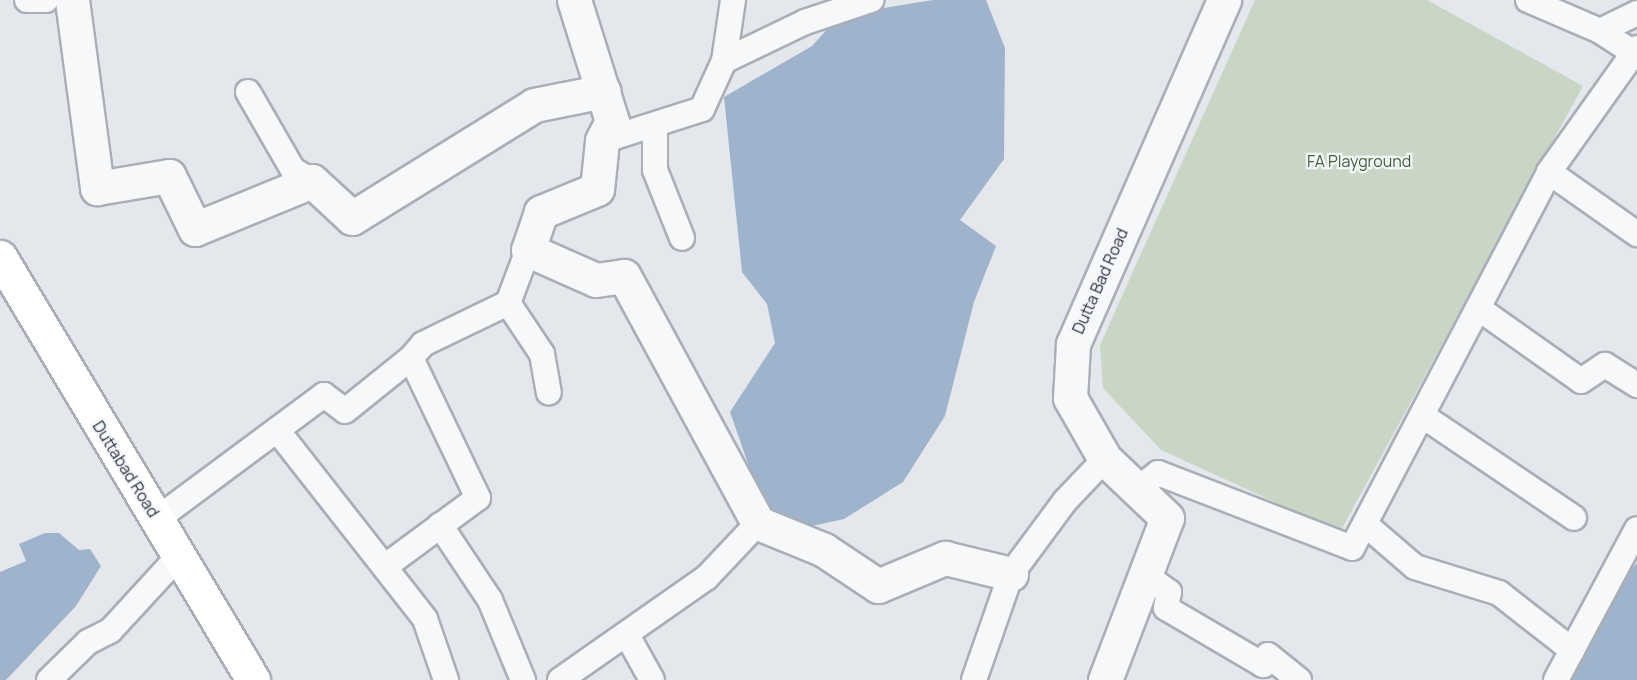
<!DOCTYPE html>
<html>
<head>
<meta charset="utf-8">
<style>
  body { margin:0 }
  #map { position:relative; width:1637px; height:680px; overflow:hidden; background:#e4e7ec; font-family:Manrope,sans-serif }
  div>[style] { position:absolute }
  .green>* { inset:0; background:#c9d6c5 }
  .water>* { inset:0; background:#9fb4cc }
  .roads { filter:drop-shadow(2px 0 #a9aeb7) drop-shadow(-2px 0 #a9aeb7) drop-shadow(0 2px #a9aeb7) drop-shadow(0 -2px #a9aeb7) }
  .service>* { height:24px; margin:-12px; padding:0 12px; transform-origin:12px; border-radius:12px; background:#f7f8fa }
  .minor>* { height:33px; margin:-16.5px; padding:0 16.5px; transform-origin:16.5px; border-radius:16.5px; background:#f7f8fa }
  .secondary>* { height:33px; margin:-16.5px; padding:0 16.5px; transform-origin:16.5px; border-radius:16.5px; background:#fff }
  span { translate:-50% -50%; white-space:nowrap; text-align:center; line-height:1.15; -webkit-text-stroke:4.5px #f4f6f9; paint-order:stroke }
  .park-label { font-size:16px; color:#3f6138 }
  .street-label { font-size:16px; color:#2b3445 }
</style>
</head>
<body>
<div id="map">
  <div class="green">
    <div style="clip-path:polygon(1255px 0,1427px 0,1583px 86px,1340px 532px,1161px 450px,1103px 388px,1100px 345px)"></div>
  </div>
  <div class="water">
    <div style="clip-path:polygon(933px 0,986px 0,1005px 48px,1004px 159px,960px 220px,996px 246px,974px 302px,945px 416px,903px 482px,844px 519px,785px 532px,752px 475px,730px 412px,775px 343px,767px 304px,742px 272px,724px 97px,812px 46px,840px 15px)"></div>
    <div style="clip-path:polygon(45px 533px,59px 533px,79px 550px,90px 549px,101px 566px,76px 606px,6px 680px,0 680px,0 572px,26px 561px,19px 544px)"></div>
    <div style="clip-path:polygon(1637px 563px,1637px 680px,1564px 680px,1611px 590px)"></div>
  </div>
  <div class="roads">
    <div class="service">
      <div style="left:27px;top:0;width:19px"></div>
      <div style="left:1528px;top:0;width:78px;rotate:23.3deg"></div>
      <div style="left:1600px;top:31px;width:37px;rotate:33deg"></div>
      <div style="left:1600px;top:31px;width:41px;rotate:-25.9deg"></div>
      <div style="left:724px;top:61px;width:90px;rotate:-25.7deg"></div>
      <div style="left:805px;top:22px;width:70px;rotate:-18.4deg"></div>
      <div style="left:248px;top:92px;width:90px;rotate:60deg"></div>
      <div style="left:293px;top:170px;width:22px;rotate:30deg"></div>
      <div style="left:655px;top:127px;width:43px;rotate:90deg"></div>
      <div style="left:655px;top:170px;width:73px;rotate:68.3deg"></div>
      <div style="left:602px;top:141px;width:105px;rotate:-17.7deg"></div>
      <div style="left:702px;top:109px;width:53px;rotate:-65.4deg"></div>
      <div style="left:724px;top:61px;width:62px;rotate:-81.6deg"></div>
      <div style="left:1549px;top:172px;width:108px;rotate:35.2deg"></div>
      <div style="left:508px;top:303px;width:61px;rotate:56.3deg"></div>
      <div style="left:542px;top:354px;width:39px;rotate:80deg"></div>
      <div style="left:1478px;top:308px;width:126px;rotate:35.3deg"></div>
      <div style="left:1581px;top:381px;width:29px;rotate:-34deg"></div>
      <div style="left:1605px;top:365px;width:38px;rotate:32deg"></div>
      <div style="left:1423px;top:416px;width:182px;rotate:34deg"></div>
      <div style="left:277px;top:430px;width:240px;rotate:51.9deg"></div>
      <div style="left:425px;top:619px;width:65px;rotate:71deg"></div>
      <div style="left:1137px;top:490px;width:27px;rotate:-39deg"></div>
      <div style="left:1158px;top:473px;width:208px;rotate:21.1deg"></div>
      <div style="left:1352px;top:548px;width:424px;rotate:-62.3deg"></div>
      <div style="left:1549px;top:172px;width:152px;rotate:-54.6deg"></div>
      <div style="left:157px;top:519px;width:208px;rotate:-36.6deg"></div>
      <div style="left:324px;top:395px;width:26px;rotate:37deg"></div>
      <div style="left:345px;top:411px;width:85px;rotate:-38.8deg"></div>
      <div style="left:1365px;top:524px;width:66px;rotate:40.7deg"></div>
      <div style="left:1415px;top:567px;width:88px;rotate:17.2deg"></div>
      <div style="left:1499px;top:593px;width:93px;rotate:38deg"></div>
      <div style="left:440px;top:525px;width:90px;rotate:56.3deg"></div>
      <div style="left:490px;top:600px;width:87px;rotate:67.6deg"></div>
      <div style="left:387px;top:565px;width:113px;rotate:-36.4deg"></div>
      <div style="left:478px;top:498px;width:155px;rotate:-115.6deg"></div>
      <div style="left:411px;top:358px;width:18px;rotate:-49deg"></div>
      <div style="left:423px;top:344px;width:94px;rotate:-25.8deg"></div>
      <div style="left:508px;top:303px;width:57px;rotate:-69.3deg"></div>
      <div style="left:1144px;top:574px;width:31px;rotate:36deg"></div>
      <div style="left:1169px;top:592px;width:16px;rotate:101deg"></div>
      <div style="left:1166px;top:608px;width:113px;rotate:30.4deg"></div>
      <div style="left:1263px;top:665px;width:11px;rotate:-63deg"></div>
      <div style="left:1268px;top:655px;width:40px;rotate:39deg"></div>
      <div style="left:627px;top:635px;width:51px;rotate:60.9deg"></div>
      <div style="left:49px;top:680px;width:54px;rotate:-44.3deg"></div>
      <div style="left:88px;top:642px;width:25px;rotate:-27deg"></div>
      <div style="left:110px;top:631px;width:103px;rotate:-47.4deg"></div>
      <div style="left:560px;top:680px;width:179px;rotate:-35deg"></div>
      <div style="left:707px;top:577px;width:74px;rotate:-46.6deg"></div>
      <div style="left:974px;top:680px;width:112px;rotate:-70.8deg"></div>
      <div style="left:1011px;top:574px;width:91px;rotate:-53.5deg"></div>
      <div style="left:1065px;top:501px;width:58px;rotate:-46.4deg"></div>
      <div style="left:1556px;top:680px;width:171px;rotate:-61.8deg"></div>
    </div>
    <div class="minor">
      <div style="left:72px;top:0;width:190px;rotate:82.4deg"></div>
      <div style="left:97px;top:188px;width:73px;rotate:-9.5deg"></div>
      <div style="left:169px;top:176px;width:59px;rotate:63.9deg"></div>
      <div style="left:195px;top:229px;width:126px;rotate:-22.3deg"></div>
      <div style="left:312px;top:181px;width:54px;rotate:42.8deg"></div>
      <div style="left:352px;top:218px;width:214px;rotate:-31.8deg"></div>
      <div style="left:534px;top:105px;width:71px;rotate:-11.3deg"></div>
      <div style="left:574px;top:0;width:127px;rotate:72.6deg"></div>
      <div style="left:612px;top:121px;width:22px;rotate:117deg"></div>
      <div style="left:602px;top:141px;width:48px;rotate:95.9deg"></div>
      <div style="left:597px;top:189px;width:61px;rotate:157.7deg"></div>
      <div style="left:541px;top:212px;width:40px;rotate:108.9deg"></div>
      <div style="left:528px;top:250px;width:74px;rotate:23.8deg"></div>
      <div style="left:596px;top:280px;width:28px;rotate:-8deg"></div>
      <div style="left:624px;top:276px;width:281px;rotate:61.5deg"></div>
      <div style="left:758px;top:523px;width:71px;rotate:22.2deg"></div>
      <div style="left:824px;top:550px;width:65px;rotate:33.7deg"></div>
      <div style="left:878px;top:586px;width:73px;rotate:-22.7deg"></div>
      <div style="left:945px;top:558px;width:68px;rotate:13.6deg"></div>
      <div style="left:1105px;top:680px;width:173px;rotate:-69.1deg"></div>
      <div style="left:1167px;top:518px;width:86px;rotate:-136.4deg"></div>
      <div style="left:1105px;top:459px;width:70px;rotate:-119.8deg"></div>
      <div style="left:1070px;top:398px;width:54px;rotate:-86.8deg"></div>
      <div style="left:1073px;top:344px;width:376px;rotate:-66.3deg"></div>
    </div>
    <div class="secondary">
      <div style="left:0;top:257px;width:493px;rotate:59.1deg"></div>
    </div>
  </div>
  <div class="park-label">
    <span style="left:1359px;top:161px">FA Playground</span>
  </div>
  <div class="street-label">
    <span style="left:1100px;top:281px;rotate:-66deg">Dutta Bad Road</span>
    <span style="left:126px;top:469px;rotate:58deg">Duttabad Road</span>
  </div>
</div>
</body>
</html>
